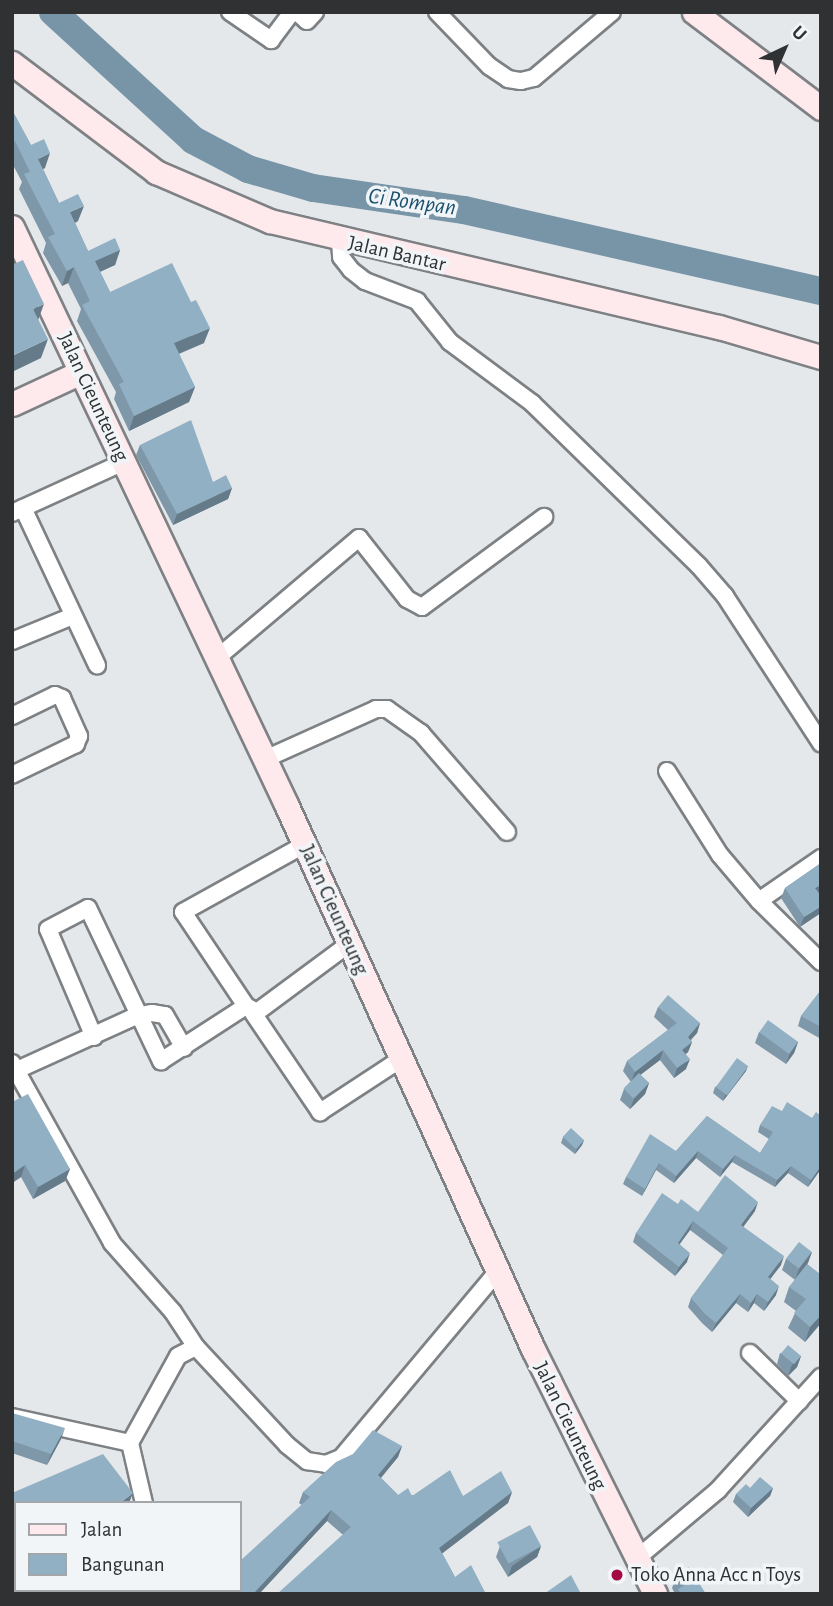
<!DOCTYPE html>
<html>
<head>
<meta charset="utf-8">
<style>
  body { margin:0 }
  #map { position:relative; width:833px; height:1606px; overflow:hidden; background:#e4e8eb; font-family:"Alegreya Sans",sans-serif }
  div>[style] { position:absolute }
  .river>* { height:28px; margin:-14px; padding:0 14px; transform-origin:14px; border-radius:14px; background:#7895a8 }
  .roads { filter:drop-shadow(2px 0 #7e8184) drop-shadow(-2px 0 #7e8184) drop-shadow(0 2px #7e8184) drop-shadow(0 -2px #7e8184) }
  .street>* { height:16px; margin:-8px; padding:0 8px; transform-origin:8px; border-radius:8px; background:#fff }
  .secondary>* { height:23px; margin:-11.5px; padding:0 11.5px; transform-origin:11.5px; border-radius:11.5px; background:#fee9ed }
  .wall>* { inset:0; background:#7e97a9 }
  .shaded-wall>* { inset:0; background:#667b89 }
  .building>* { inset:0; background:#92b0c4; transform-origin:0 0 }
  .dots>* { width:19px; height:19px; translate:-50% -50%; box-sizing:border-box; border:4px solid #f1f5f8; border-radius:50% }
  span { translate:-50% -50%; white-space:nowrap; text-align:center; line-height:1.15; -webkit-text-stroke:7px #f1f5f8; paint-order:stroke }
  .street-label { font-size:21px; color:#303132 }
  .poi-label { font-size:21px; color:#303132 }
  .left { translate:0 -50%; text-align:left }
  .water-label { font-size:23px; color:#1a4f6c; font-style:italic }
  .frame { position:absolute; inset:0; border:14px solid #303132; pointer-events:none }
  .legend { position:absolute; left:14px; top:1501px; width:228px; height:91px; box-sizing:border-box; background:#f1f5f8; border:2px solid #a4a7a9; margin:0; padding:9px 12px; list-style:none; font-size:21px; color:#303132 }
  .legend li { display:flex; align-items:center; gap:14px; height:35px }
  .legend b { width:35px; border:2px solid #a4a7a9 }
  .north { position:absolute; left:749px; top:14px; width:70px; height:70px; -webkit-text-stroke:5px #f1f5f8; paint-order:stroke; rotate:44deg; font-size:19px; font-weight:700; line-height:28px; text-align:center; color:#303132 }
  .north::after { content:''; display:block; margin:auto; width:24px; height:32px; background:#303132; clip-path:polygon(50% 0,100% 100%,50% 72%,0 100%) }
</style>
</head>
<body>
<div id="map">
  <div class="river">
    <div style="left:53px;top:12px;width:190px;rotate:42.4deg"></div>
    <div style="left:193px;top:140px;width:62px;rotate:27.8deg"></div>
    <div style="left:248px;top:169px;width:68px;rotate:16.3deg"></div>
    <div style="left:313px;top:188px;width:153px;rotate:8.3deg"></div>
    <div style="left:464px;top:210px;width:366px;rotate:12.8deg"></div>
  </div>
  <div class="roads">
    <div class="street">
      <div style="left:230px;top:12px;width:50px;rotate:34.3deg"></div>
      <div style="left:271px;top:40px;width:35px;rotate:-53deg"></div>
      <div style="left:297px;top:12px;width:13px;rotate:42deg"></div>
      <div style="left:307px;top:21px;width:12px;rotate:-48deg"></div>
      <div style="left:437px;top:12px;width:75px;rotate:46.1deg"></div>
      <div style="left:489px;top:66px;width:23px;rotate:34deg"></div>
      <div style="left:508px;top:79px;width:13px;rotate:9deg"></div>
      <div style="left:521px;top:81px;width:13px;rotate:-13deg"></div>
      <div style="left:534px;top:78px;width:102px;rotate:-40.2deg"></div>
      <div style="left:340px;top:241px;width:16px;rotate:86deg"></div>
      <div style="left:341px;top:257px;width:16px;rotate:52deg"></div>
      <div style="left:351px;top:270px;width:18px;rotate:38deg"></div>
      <div style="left:365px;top:281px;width:56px;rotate:21deg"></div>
      <div style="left:417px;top:301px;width:53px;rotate:51.2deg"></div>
      <div style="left:450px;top:342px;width:102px;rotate:36.6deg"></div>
      <div style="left:532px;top:403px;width:233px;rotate:44.3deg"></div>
      <div style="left:699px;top:566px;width:40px;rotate:49deg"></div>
      <div style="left:725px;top:596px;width:176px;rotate:56.9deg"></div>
      <div style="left:23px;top:508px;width:174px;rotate:64.8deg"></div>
      <div style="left:12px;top:513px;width:123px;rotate:-24.5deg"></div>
      <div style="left:12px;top:641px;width:66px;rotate:-22.3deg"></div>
      <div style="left:217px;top:658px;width:186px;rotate:-40.2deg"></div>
      <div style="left:359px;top:538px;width:78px;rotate:51.8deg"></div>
      <div style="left:407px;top:599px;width:17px;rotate:28deg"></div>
      <div style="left:422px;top:607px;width:152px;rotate:-36.4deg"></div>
      <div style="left:12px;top:716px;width:48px;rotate:-26deg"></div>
      <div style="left:55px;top:695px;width:8px;rotate:23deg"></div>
      <div style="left:62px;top:698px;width:42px;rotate:65.9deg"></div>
      <div style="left:79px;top:736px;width:9px;rotate:111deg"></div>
      <div style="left:76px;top:744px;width:71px;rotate:154.2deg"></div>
      <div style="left:265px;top:759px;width:122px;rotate:-24.2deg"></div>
      <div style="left:376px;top:709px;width:11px"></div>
      <div style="left:387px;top:709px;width:42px;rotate:35.2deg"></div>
      <div style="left:421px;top:733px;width:131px;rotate:49deg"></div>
      <div style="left:667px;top:771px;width:99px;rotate:57.8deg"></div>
      <div style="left:720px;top:855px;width:60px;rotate:49.7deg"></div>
      <div style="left:821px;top:858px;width:75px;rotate:145.3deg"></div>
      <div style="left:759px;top:901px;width:87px;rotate:44.5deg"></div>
      <div style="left:246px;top:1006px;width:113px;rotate:-123.8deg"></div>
      <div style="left:183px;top:912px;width:138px;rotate:-29deg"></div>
      <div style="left:253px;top:1013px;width:120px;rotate:55.9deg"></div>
      <div style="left:320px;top:1112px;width:97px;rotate:-33.2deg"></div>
      <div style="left:94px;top:1037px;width:117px;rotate:-113.1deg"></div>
      <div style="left:48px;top:929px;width:45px;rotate:-27.7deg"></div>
      <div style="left:88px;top:908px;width:170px;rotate:64.5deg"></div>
      <div style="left:161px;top:1061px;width:101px;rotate:-32.9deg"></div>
      <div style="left:246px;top:1006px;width:13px;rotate:29deg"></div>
      <div style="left:257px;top:1012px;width:114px;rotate:-36.5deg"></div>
      <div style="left:12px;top:1063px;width:206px;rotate:60.9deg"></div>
      <div style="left:112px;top:1243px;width:92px;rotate:48.5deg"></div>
      <div style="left:173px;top:1312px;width:42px;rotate:56.7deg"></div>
      <div style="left:17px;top:1070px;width:131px;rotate:-24.4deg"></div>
      <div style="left:136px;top:1016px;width:16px;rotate:-11deg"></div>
      <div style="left:152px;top:1013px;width:13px;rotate:9deg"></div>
      <div style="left:165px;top:1015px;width:38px;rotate:60deg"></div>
      <div style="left:750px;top:1353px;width:69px;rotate:44.4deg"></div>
      <div style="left:12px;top:1417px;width:121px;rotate:12.4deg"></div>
      <div style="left:130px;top:1443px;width:62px;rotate:76.9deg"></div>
      <div style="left:130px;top:1443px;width:99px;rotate:-61.1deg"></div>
      <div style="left:178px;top:1356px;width:20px;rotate:-27deg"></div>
      <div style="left:196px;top:1347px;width:134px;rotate:47.1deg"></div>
      <div style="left:287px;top:1445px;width:26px;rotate:39deg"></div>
      <div style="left:307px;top:1461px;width:19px;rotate:9deg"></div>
      <div style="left:326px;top:1464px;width:16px;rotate:-22deg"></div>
      <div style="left:341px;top:1458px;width:246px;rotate:-50deg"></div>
      <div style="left:635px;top:1560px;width:109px;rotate:-40.1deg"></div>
      <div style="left:718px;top:1490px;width:153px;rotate:-47.7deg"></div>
      <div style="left:198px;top:1590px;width:4px;rotate:63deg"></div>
    </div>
    <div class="secondary">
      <div style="left:694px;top:12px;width:159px;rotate:37.1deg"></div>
      <div style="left:12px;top:63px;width:181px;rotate:37.1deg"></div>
      <div style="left:156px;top:172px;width:124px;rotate:23.3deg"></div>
      <div style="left:270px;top:221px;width:461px;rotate:13.3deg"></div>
      <div style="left:719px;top:327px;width:106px;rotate:16.4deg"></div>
      <div style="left:12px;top:227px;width:639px;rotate:64.6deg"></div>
      <div style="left:286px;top:804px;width:598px;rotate:65.62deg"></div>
      <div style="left:533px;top:1349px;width:274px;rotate:63.5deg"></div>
      <div style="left:12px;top:404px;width:76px;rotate:-24.9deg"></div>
    </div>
  </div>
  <div class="wall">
    <div style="clip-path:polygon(12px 110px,31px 145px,45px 168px,43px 169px,59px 203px,78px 221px,75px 223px,88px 251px,120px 250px,115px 265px,100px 272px,110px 292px,204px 343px,179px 354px,195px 387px,189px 402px,129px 431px,114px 399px,116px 392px,77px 321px,81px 309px,68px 283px,62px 286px,43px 253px,46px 243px,19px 189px,22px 182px,12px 163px)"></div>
    <div style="clip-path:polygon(140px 445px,213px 482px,232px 488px,228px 499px,173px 525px,136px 455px)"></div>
    <div style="clip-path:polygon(821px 863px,821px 892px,819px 893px,800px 927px,781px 898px,785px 888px)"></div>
    <div style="clip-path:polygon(821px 990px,821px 1039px,798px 1026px,801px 1016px)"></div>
    <div style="clip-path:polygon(658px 1007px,700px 1023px,697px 1033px,691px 1040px,692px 1042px,688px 1052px,686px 1054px,686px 1069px,674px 1078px,660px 1060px,640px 1075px,649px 1083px,645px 1094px,630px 1109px,620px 1100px,624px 1089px,631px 1082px,623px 1071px,627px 1061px,668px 1030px,654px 1017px)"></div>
    <div style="clip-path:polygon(759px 1032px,798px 1042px,794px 1053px,786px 1064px,755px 1043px)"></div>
    <div style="clip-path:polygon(746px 1071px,723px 1101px,713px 1093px,715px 1087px)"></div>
    <div style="clip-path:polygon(12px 1102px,70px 1169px,65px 1181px,33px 1199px,21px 1177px,12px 1183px)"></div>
    <div style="clip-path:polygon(782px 1111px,812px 1118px,821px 1116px,821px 1169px,808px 1187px,788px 1173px,775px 1187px,732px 1162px,720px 1177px,696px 1158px,674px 1183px,656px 1170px,642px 1196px,623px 1184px,626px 1177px,676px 1151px,707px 1116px,760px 1153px,769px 1139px,758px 1132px,760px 1125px)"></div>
    <div style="clip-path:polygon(563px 1137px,584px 1140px,582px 1145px,575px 1154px,561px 1143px)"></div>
    <div style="clip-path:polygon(678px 1204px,698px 1212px,755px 1211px,743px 1227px,781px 1265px,770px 1279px,776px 1295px,764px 1311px,754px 1303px,748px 1312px,736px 1303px,712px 1332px,702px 1323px,688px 1307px,691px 1298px,723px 1255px,690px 1230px,680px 1244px,687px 1262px,675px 1276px,633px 1242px,636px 1233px)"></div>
    <div style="clip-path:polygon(812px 1252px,807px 1264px,821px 1275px,821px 1323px,805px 1342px,788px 1328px,796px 1311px,784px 1302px,789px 1287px,795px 1280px,782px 1270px,786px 1259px)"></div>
    <div style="clip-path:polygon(780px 1353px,801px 1356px,797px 1367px,788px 1376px,777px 1364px)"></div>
    <div style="clip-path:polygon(12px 1413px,61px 1439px,47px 1465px,12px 1453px)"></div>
    <div style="clip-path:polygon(402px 1446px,398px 1457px,381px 1478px,398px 1495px,463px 1496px,512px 1492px,508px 1503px,442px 1553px,455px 1577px,342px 1534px,327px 1521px,259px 1594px,210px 1594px,212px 1590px,240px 1590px,302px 1505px,299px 1503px,303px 1492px)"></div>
    <div style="clip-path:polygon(773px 1488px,770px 1496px,748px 1517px,733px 1502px,736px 1494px)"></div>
    <div style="clip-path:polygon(500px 1546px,541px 1546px,537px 1557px,508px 1577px,496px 1557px)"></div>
    <div style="clip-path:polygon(678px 1573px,706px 1594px,675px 1594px,672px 1588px)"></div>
    <div style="clip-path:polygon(23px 1590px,185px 1590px,188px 1594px,12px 1594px,20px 1593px)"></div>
  </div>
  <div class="shaded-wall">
    <div style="clip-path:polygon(50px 153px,45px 168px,32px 174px,38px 159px)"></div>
    <div style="clip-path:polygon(84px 206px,78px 221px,65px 228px,70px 212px)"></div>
    <div style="clip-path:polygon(120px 250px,115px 265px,90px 276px,95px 261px)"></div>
    <div style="clip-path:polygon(74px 267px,68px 283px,62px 286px,67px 271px)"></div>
    <div style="clip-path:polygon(44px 304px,37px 323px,33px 309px)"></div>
    <div style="clip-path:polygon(210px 328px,204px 343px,168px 358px,174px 343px)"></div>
    <div style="clip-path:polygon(48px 339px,41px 358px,12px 372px,12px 356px)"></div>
    <div style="clip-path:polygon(195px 387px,189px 402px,129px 431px,134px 416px)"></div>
    <div style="clip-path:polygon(232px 488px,228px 499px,173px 525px,177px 514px)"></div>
    <div style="clip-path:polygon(821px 885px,821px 892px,812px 898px,815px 888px)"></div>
    <div style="clip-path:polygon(821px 906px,821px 913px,800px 927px,804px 917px)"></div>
    <div style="clip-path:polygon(700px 1023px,697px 1033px,684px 1047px,688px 1037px)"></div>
    <div style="clip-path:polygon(692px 1042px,688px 1052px,678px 1060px,682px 1050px)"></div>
    <div style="clip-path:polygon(798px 1042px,794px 1053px,786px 1064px,790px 1053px)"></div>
    <div style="clip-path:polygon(663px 1050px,660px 1060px,631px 1082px,635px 1072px)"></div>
    <div style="clip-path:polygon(690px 1059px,686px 1069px,674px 1078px,677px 1068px)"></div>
    <div style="clip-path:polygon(748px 1066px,746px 1071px,723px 1101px,725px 1096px)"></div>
    <div style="clip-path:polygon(649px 1083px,645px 1094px,630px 1109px,634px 1099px)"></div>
    <div style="clip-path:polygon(584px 1140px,582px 1145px,575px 1154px,577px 1149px)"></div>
    <div style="clip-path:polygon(698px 1151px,696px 1158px,674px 1183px,676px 1176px)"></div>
    <div style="clip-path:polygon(735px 1155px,732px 1162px,720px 1177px,723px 1169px)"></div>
    <div style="clip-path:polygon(659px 1163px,656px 1170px,642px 1196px,645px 1189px)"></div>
    <div style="clip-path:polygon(25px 1165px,21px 1177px,12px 1183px,12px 1174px)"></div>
    <div style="clip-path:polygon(791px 1166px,788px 1173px,775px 1187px,777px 1180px)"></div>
    <div style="clip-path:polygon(821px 1166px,821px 1169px,808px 1187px,811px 1180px)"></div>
    <div style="clip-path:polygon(70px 1169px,65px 1181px,33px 1199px,38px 1187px)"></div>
    <div style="clip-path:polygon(758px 1202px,755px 1211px,738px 1234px,741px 1225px)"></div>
    <div style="clip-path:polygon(693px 1221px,690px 1230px,674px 1251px,678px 1243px)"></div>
    <div style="clip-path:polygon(812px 1252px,808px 1263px,795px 1280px,799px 1269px)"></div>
    <div style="clip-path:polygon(690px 1253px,687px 1262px,675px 1276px,679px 1267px)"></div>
    <div style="clip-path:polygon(784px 1256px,781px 1265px,765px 1286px,768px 1277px)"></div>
    <div style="clip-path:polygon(779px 1286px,776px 1295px,764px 1311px,768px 1302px)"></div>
    <div style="clip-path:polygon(740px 1294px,736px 1303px,712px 1332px,716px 1323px)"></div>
    <div style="clip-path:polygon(757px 1294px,754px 1303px,748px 1312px,751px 1303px)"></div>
    <div style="clip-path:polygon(821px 1315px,821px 1323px,805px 1342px,810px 1327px)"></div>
    <div style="clip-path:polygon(801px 1356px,797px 1367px,788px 1376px,792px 1365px)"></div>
    <div style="clip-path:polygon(65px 1428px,61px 1439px,47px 1465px,51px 1454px)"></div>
    <div style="clip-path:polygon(402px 1446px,398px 1457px,374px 1486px,378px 1475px)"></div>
    <div style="clip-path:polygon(773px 1488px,770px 1496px,748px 1517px,751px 1508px)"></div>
    <div style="clip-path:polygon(512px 1492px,508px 1503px,435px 1559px,439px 1548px)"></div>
    <div style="clip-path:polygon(133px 1493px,129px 1503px,120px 1503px)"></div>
    <div style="clip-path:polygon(331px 1510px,327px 1521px,259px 1594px,253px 1594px)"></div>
    <div style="clip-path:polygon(541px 1546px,537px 1557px,508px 1577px,512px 1566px)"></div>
    <div style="clip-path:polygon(16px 1574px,16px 1582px,12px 1585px,12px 1576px)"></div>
    <div style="clip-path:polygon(132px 1590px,135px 1590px,134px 1594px,126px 1594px)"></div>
  </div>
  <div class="building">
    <div style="clip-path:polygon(12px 110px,31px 145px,44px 139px,50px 153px,38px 159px,59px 203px,78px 194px,84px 206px,70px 212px,88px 251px,115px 238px,120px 250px,95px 261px,110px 292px,172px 263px,191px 302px,196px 300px,210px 328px,174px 343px,195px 387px,134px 416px,119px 384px,124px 382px,82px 305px,90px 301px,74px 267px,67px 271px,48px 237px,55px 234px,24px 174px,30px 172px,15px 141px,12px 142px)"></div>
    <div style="clip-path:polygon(23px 260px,44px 304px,33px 309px,48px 339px,12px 356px,12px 261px,14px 264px)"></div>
    <div style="clip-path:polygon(191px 420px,213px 482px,226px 475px,232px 488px,177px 514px,140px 445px)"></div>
    <div style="clip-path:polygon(821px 863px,821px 885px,815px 888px,821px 896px,821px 906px,804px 917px,785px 888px)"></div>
    <div style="clip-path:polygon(821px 990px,821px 1027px,801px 1016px)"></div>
    <div style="clip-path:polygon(668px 995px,700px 1023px,688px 1037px,692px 1042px,682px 1050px,690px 1059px,677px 1068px,663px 1050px,635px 1072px,627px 1061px,677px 1023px,658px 1007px)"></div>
    <div style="left:768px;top:1020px;width:37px;height:15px;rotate:36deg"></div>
    <div style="left:737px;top:1058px;width:14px;height:36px;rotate:36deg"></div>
    <div style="left:639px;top:1073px;width:14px;height:22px;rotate:45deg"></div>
    <div style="clip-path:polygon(28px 1094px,70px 1169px,38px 1187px,25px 1165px,12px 1174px,12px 1152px,14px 1151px,12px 1148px,12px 1102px)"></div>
    <div style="clip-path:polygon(787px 1102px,812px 1118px,816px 1112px,821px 1116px,821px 1166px,811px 1180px,791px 1166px,777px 1180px,735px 1155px,723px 1169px,698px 1151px,676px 1176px,659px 1163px,645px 1189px,626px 1177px,650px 1134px,676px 1151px,707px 1116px,760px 1153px,773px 1132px,760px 1125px,772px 1106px,782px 1111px)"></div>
    <div style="left:571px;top:1128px;width:18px;height:12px;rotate:43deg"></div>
    <div style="clip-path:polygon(725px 1175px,758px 1202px,741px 1225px,784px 1256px,768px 1277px,779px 1286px,768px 1302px,757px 1294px,751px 1303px,740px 1294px,716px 1323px,705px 1314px,691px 1298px,728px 1248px,693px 1221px,678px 1243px,690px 1253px,679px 1267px,636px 1233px,662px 1193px,678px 1204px,681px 1199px,698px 1212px)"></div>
    <div style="left:799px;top:1242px;width:16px;height:21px;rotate:38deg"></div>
    <div style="clip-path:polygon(807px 1264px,821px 1275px,821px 1315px,810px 1327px,794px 1313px,806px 1299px,789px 1287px)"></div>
    <div style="left:788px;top:1345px;width:17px;height:11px;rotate:40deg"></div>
    <div style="clip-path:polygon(12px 1413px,65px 1428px,51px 1454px,12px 1441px)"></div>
    <div style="clip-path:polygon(373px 1430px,402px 1446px,378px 1475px,398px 1495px,408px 1488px,412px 1496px,450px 1470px,463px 1496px,501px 1471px,512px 1492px,439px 1548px,455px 1577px,471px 1565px,486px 1594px,277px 1594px,351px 1527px,331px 1510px,253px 1594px,217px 1594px,213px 1590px,240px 1590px,240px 1561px,310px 1497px,303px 1492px,336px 1462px,353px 1454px)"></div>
    <div style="clip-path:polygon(103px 1454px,133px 1493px,120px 1503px,16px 1503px,16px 1574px,12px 1576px,12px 1493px)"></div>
    <div style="clip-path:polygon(760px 1477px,773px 1488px,751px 1508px,736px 1494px,746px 1484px,750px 1488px)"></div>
    <div style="left:530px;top:1525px;width:24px;height:37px;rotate:62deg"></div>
    <div style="clip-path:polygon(689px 1567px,706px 1594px,681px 1594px,678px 1589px,685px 1585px,678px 1573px)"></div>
    <div style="clip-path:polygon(571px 1575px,581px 1594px,544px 1594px)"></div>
    <div style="clip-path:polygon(12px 1590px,20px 1593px,23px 1590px,132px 1590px,126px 1594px,12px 1594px)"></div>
    <div style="clip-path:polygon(139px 1590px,185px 1590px,188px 1594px,143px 1594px)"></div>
  </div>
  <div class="dots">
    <div style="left:617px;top:1575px;background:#a20844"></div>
  </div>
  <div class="street-label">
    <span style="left:397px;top:254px;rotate:13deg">Jalan Bantar</span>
    <span style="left:93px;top:397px;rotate:65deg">Jalan Cieunteung</span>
    <span style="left:334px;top:910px;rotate:66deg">Jalan Cieunteung</span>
    <span style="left:570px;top:1426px;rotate:64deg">Jalan Cieunteung</span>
  </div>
  <div class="poi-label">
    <span class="left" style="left:631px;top:1575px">Toko Anna Acc n Toys</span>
  </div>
  <div class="water-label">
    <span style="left:412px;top:203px;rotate:8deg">Ci Rompan</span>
  </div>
  <div class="frame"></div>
  <ul class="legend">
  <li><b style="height:9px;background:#fee9ed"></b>Jalan</li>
  <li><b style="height:19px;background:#92b0c4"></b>Bangunan</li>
  </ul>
  <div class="north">U</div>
</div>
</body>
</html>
